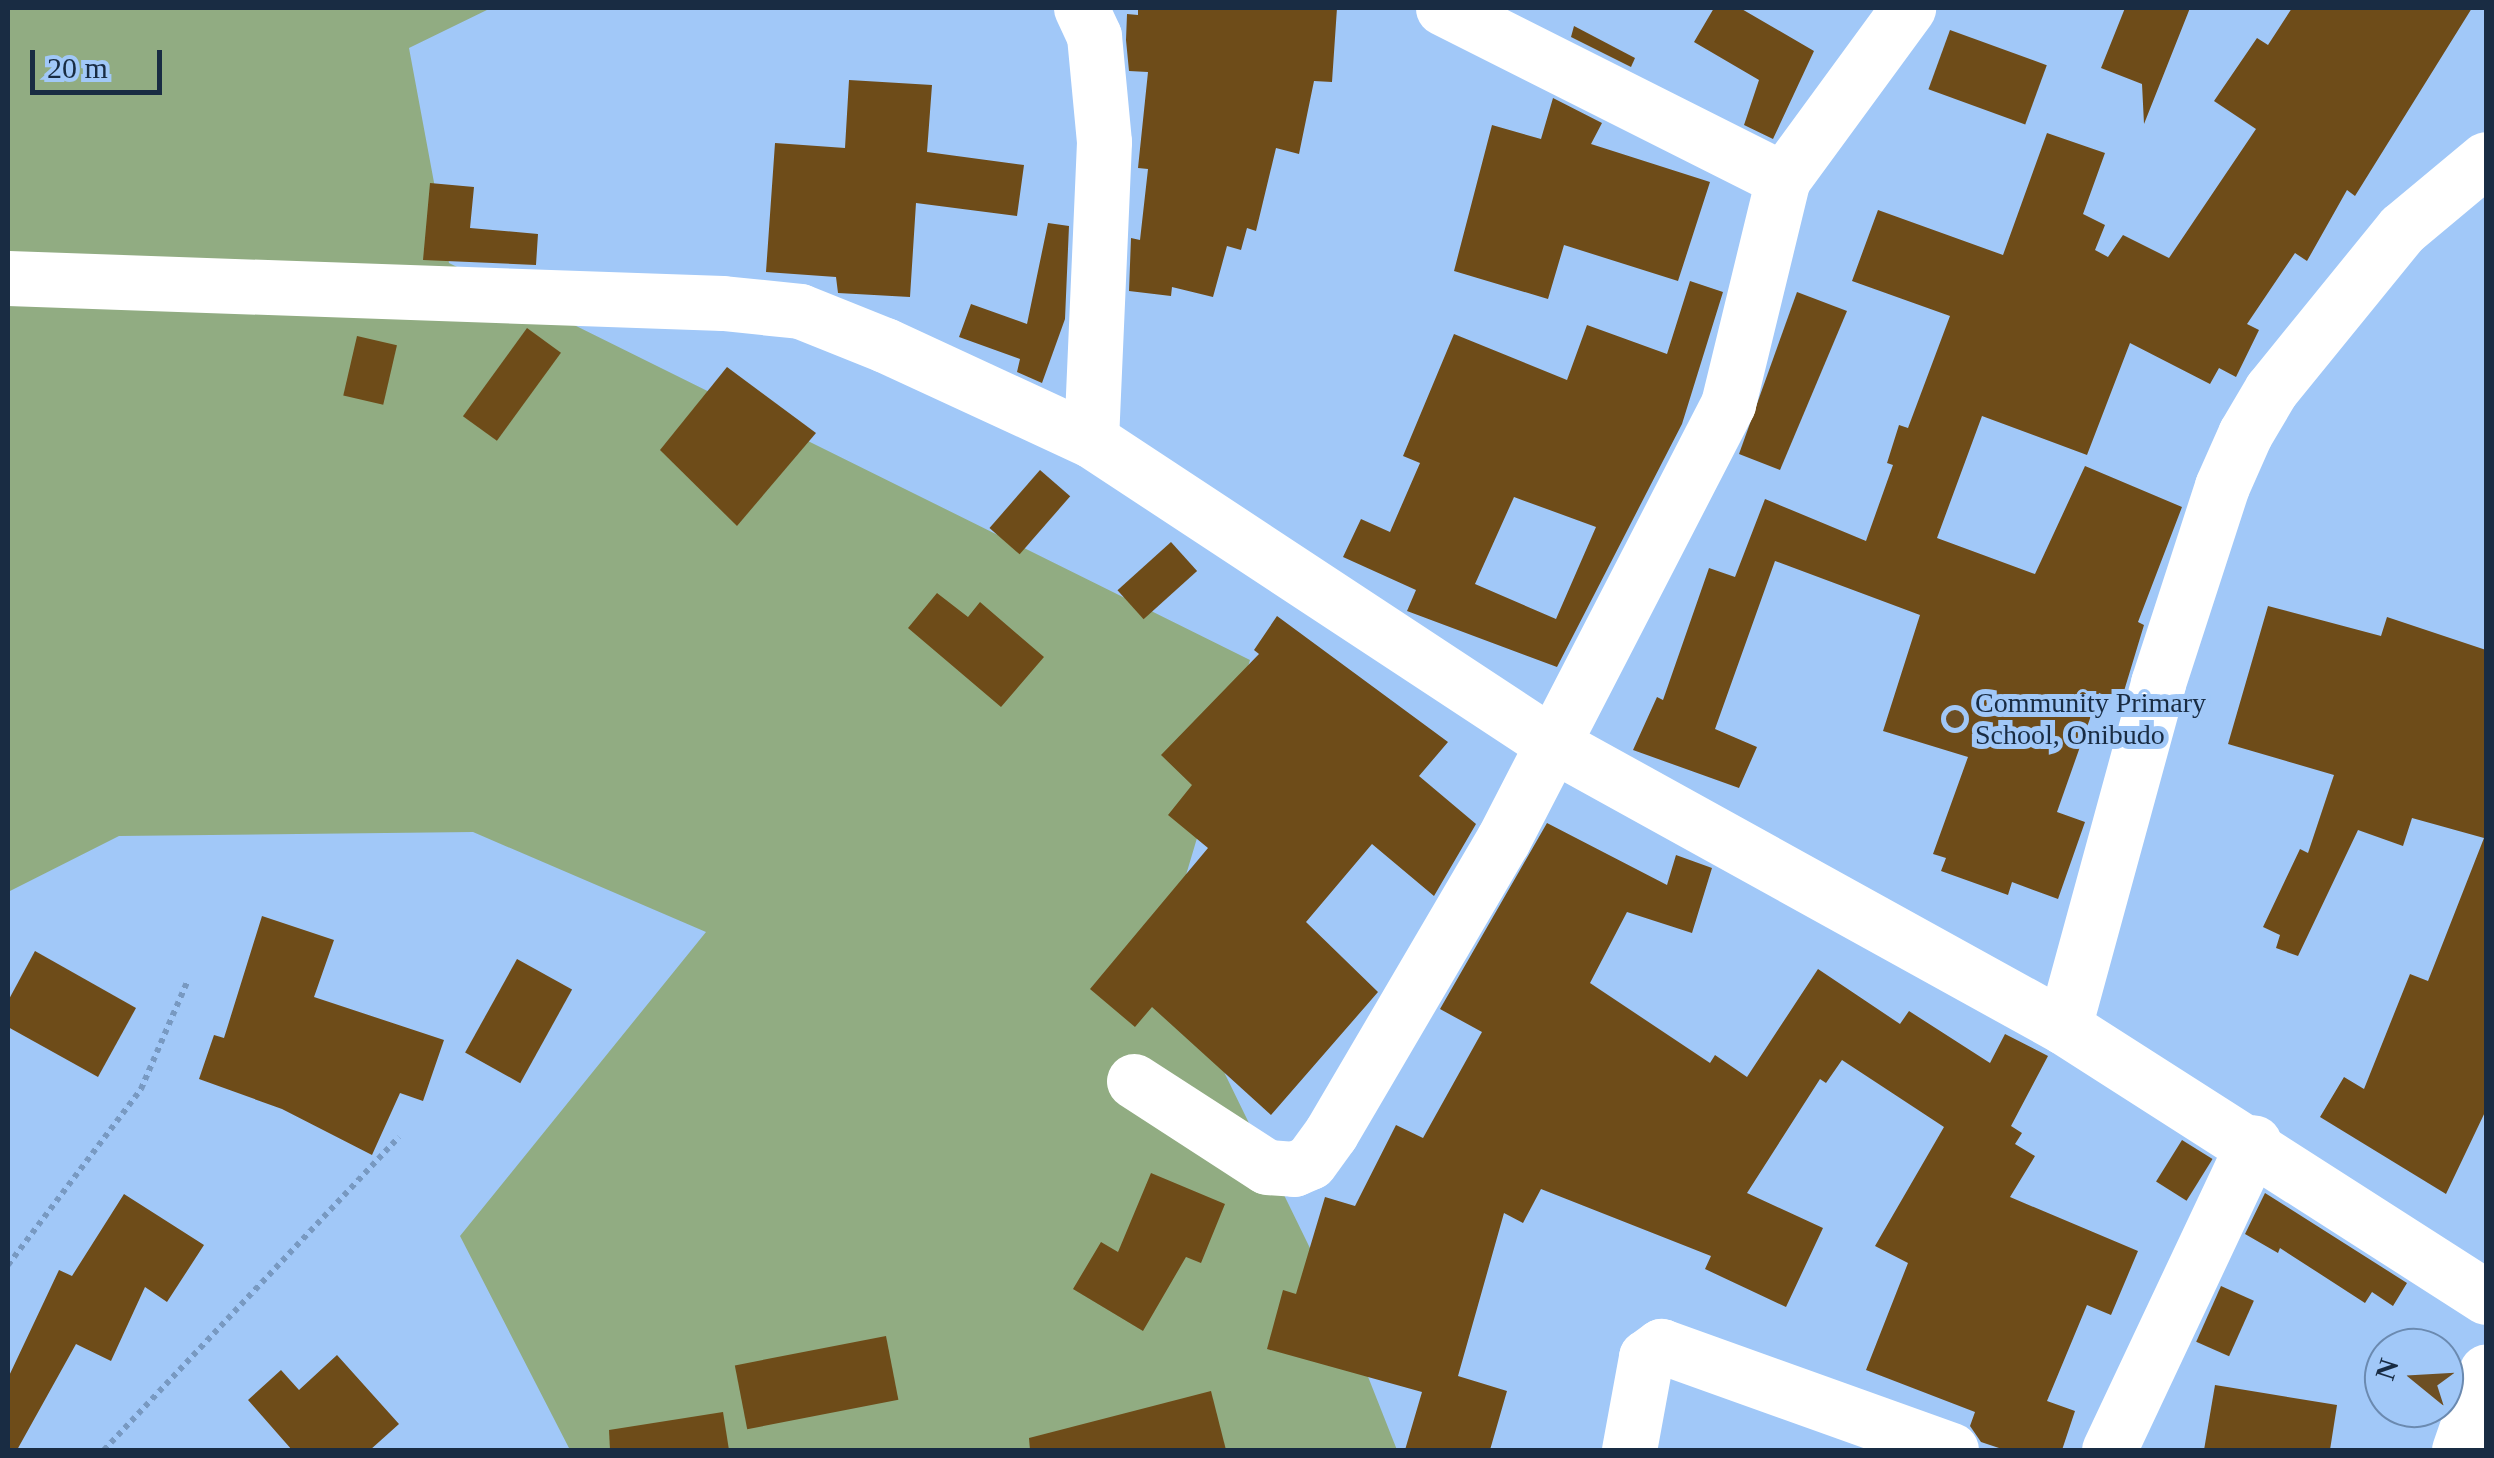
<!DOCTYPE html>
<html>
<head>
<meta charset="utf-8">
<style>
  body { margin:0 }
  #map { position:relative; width:2494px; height:1458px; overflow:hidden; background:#a1c8f8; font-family:"Times New Roman",serif }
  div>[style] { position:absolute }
  .green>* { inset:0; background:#91ac82 }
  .building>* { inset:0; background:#6e4c19; transform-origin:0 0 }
  .path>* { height:6px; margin-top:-3px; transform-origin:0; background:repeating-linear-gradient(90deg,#7899c1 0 5px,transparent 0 10px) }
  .minor>* { height:55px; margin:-27.5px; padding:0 27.5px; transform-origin:27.5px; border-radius:27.5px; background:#fff }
  .dots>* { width:28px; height:28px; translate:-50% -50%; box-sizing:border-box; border:5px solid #a1c8f8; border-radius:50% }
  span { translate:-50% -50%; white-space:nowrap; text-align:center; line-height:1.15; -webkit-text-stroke:10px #a1c8f8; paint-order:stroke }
  .poi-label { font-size:28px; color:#192c43 }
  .left { translate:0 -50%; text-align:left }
  .frame { position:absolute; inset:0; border:10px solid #192c43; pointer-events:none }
  .north { position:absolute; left:2364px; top:1328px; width:100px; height:100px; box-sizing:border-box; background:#a1c8f8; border:2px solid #6b8ab0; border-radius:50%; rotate:288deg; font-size:28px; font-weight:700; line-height:40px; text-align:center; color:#192c43 }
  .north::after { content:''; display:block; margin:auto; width:35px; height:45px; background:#6d4f24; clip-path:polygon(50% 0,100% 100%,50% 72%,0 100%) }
  .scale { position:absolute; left:30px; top:50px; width:132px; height:45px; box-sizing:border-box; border:5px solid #192c43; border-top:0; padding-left:12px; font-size:30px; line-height:35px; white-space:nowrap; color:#192c43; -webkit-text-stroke:8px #a1c8f8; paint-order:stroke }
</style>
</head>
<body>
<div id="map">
  <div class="green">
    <div style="clip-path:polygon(8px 8px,491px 8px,409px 48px,449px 263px,1250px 660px,1164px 949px,1348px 1326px,1397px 1450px,570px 1450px,460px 1236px,706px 932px,473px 832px,119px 836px,8px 892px)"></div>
  </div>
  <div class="building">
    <div style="clip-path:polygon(1138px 8px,1337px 8px,1332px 82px,1314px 81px,1299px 154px,1276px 148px,1256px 231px,1247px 228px,1241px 250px,1227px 246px,1213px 297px,1172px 287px,1171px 296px,1129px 291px,1131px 238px,1140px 240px,1148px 169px,1138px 168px,1148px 72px,1129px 71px,1126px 40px,1127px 14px,1138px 15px)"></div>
    <div style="clip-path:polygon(1714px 8px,1740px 8px,1814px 51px,1773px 139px,1744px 125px,1759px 80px,1694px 42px)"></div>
    <div style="clip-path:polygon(2125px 8px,2190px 8px,2144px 124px,2142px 84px,2101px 68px)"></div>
    <div style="clip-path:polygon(2292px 8px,2472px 8px,2355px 196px,2347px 190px,2307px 261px,2295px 253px,2247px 324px,2259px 330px,2236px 377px,2219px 368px,2210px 384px,2130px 343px,2087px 455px,1982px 416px,1937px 538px,2035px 574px,2085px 466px,2182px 507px,2138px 622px,2144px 625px,2121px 701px,2099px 693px,2057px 812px,2085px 822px,2058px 899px,2012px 882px,2008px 895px,1941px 871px,1946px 858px,1933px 854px,1968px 757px,1883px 731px,1920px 615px,1775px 561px,1715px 729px,1757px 747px,1739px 788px,1633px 750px,1657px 697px,1663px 700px,1709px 568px,1735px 577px,1765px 499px,1866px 541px,1893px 465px,1887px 463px,1899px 425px,1908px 428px,1950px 316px,1852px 281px,1878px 210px,2003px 255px,2047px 133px,2105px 153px,2083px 214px,2105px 225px,2095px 250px,2108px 257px,2123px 235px,2169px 258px,2256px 129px,2214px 101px,2257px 38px,2268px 45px)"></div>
    <div style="clip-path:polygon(1574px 26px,1635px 58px,1631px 67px,1571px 37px)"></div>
    <div style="left:1950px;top:30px;width:103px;height:63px;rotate:20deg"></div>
    <div style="clip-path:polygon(849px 80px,932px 85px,927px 152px,1024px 165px,1017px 216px,916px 203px,910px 297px,838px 293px,836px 277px,766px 272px,775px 143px,845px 148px)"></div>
    <div style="clip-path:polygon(1553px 98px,1602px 123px,1591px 144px,1710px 182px,1678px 281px,1564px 245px,1548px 299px,1454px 271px,1492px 125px,1541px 139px)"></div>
    <div style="clip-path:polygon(430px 183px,474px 187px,470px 228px,538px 234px,536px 265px,423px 260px)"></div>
    <div style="clip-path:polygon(1048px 223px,1069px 226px,1065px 319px,1042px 383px,1017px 372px,1020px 359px,959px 337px,971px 304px,1027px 324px)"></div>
    <div style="clip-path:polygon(evenodd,1690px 281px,1723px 292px,1682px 424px,1557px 667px,1407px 611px,1416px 590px,1343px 557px,1361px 519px,1390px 532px,1420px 463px,1403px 456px,1454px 334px,1567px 380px,1587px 325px,1667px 354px,1690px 281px,1514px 497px,1596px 527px,1556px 619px,1475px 584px,1514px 497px)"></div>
    <div style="clip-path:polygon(1797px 292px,1847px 311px,1780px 470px,1739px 454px)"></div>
    <div style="left:527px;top:328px;width:42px;height:109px;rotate:36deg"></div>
    <div style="left:357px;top:336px;width:41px;height:61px;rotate:13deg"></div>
    <div style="clip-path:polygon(727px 367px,816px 433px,737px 526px,660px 450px)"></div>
    <div style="left:1040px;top:470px;width:40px;height:77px;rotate:41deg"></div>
    <div style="left:1171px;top:542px;width:39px;height:72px;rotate:48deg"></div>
    <div style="clip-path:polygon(937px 593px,968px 617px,980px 602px,1044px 657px,1001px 707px,908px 628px)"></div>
    <div style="clip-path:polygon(2268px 606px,2381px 636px,2387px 617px,2486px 650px,2486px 1110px,2446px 1194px,2320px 1117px,2344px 1077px,2364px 1089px,2410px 974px,2428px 981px,2484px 838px,2412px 818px,2403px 846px,2358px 830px,2298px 956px,2276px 948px,2280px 935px,2263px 927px,2300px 849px,2308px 853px,2334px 775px,2228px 744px)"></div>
    <div style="clip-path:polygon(1277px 616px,1448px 742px,1419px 776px,1476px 824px,1434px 896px,1372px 844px,1306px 922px,1378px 992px,1271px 1115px,1152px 1007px,1135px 1027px,1090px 989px,1208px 848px,1168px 815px,1192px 785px,1161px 755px,1259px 654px,1254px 650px)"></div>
    <div style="clip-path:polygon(1547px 823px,1667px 885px,1676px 855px,1712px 868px,1692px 933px,1627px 912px,1590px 983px,1710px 1063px,1715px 1055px,1747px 1077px,1818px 969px,1900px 1024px,1909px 1011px,1990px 1063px,2005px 1034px,2048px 1056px,2011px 1126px,2022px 1133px,2015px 1144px,2035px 1156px,2010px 1197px,2138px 1251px,2111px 1315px,2087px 1305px,2047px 1401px,2075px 1411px,2062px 1450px,2005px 1450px,1981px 1442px,1970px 1426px,1975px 1412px,1866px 1370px,1908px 1263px,1875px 1246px,1944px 1127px,1842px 1060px,1826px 1083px,1820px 1079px,1747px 1193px,1823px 1228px,1786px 1307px,1705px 1269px,1711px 1256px,1541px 1189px,1523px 1223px,1504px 1213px,1458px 1376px,1507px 1391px,1490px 1450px,1405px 1450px,1422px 1392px,1267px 1349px,1283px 1290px,1296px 1294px,1325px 1197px,1355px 1206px,1396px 1125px,1423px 1138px,1482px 1032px,1440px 1009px)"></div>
    <div style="clip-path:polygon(262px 916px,334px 940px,314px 997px,444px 1040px,423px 1101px,400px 1093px,372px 1155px,282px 1109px,199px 1079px,214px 1035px,224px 1038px)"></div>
    <div style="clip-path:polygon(35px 951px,136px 1008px,98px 1077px,8px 1027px,8px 1001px)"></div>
    <div style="left:517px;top:959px;width:63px;height:107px;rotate:29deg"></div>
    <div style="left:2182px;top:1140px;width:36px;height:49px;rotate:32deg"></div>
    <div style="clip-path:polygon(1151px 1173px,1225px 1204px,1201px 1263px,1186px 1257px,1143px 1331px,1073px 1289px,1101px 1242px,1118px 1252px)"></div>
    <div style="clip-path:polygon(2265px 1193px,2407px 1283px,2393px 1306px,2372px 1292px,2365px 1303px,2280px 1248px,2278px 1253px,2245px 1234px)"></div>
    <div style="clip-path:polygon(124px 1194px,204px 1245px,167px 1302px,145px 1287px,111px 1361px,76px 1344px,17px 1450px,8px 1450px,8px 1378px,59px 1270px,72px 1276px)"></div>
    <div style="left:2221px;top:1286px;width:36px;height:61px;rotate:24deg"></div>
    <div style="left:886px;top:1336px;width:65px;height:154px;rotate:79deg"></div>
    <div style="clip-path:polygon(337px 1355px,399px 1424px,370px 1450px,292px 1450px,248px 1400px,281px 1370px,299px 1390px)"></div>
    <div style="clip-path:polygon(2215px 1385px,2337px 1405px,2330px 1450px,2204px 1450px)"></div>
    <div style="clip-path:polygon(1211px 1391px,1226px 1450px,1030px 1450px,1029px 1438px)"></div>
    <div style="clip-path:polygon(723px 1412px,729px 1450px,610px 1450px,609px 1430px)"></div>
  </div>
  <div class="path">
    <div style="left:8px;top:1265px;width:221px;rotate:-52.9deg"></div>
    <div style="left:141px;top:1089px;width:116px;rotate:-66.7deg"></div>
    <div style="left:104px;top:1450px;width:430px;rotate:-46.7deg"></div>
  </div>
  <div class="minor">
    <div style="left:1081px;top:8px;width:31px;rotate:65deg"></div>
    <div style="left:1094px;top:36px;width:106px;rotate:84.6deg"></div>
    <div style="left:1104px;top:142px;width:298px;rotate:92.5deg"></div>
    <div style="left:1443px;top:8px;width:381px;rotate:26.7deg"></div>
    <div style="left:8px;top:278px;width:715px;rotate:2deg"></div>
    <div style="left:723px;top:303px;width:77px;rotate:5.9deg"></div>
    <div style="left:800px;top:311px;width:92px;rotate:21.8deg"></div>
    <div style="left:885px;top:345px;width:227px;rotate:24.8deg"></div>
    <div style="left:1091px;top:440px;width:554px;rotate:33.37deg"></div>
    <div style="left:1554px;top:745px;width:583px;rotate:28.94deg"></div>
    <div style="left:2064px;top:1027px;width:501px;rotate:32.61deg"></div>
    <div style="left:2064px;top:1027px;width:357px;rotate:-74.7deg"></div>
    <div style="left:2158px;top:683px;width:207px;rotate:-72deg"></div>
    <div style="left:2222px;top:486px;width:57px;rotate:-66.1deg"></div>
    <div style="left:2245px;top:434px;width:51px;rotate:-59.4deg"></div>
    <div style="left:2271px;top:390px;width:208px;rotate:-50.9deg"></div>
    <div style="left:2402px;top:229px;width:109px;rotate:-39.8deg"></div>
    <div style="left:1134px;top:1081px;width:158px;rotate:32.9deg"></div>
    <div style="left:1267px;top:1167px;width:27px;rotate:4deg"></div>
    <div style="left:1294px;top:1169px;width:17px;rotate:-24deg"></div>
    <div style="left:1310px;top:1162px;width:36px;rotate:-54deg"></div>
    <div style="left:1331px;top:1133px;width:340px;rotate:-59.6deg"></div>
    <div style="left:1503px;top:840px;width:491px;rotate:-62.7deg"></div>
    <div style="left:1728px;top:404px;width:232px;rotate:-76.3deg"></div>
    <div style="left:1783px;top:179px;width:212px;rotate:-53.8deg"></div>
    <div style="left:1629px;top:1450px;width:95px;rotate:-79.6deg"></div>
    <div style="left:1646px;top:1357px;width:19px;rotate:-36deg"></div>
    <div style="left:1661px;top:1346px;width:308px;rotate:19.7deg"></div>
    <div style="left:2109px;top:1450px;width:340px;rotate:-64.8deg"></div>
    <div style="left:2459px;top:1450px;width:83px;rotate:-70.9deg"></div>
  </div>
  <div class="dots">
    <div style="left:1955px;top:719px;background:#6d4f24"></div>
  </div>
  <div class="poi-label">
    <span class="left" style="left:1975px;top:719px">Community Primary<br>School, Onibudo</span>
  </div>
  <div class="frame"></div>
  <div class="north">N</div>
  <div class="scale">20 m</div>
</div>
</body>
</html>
